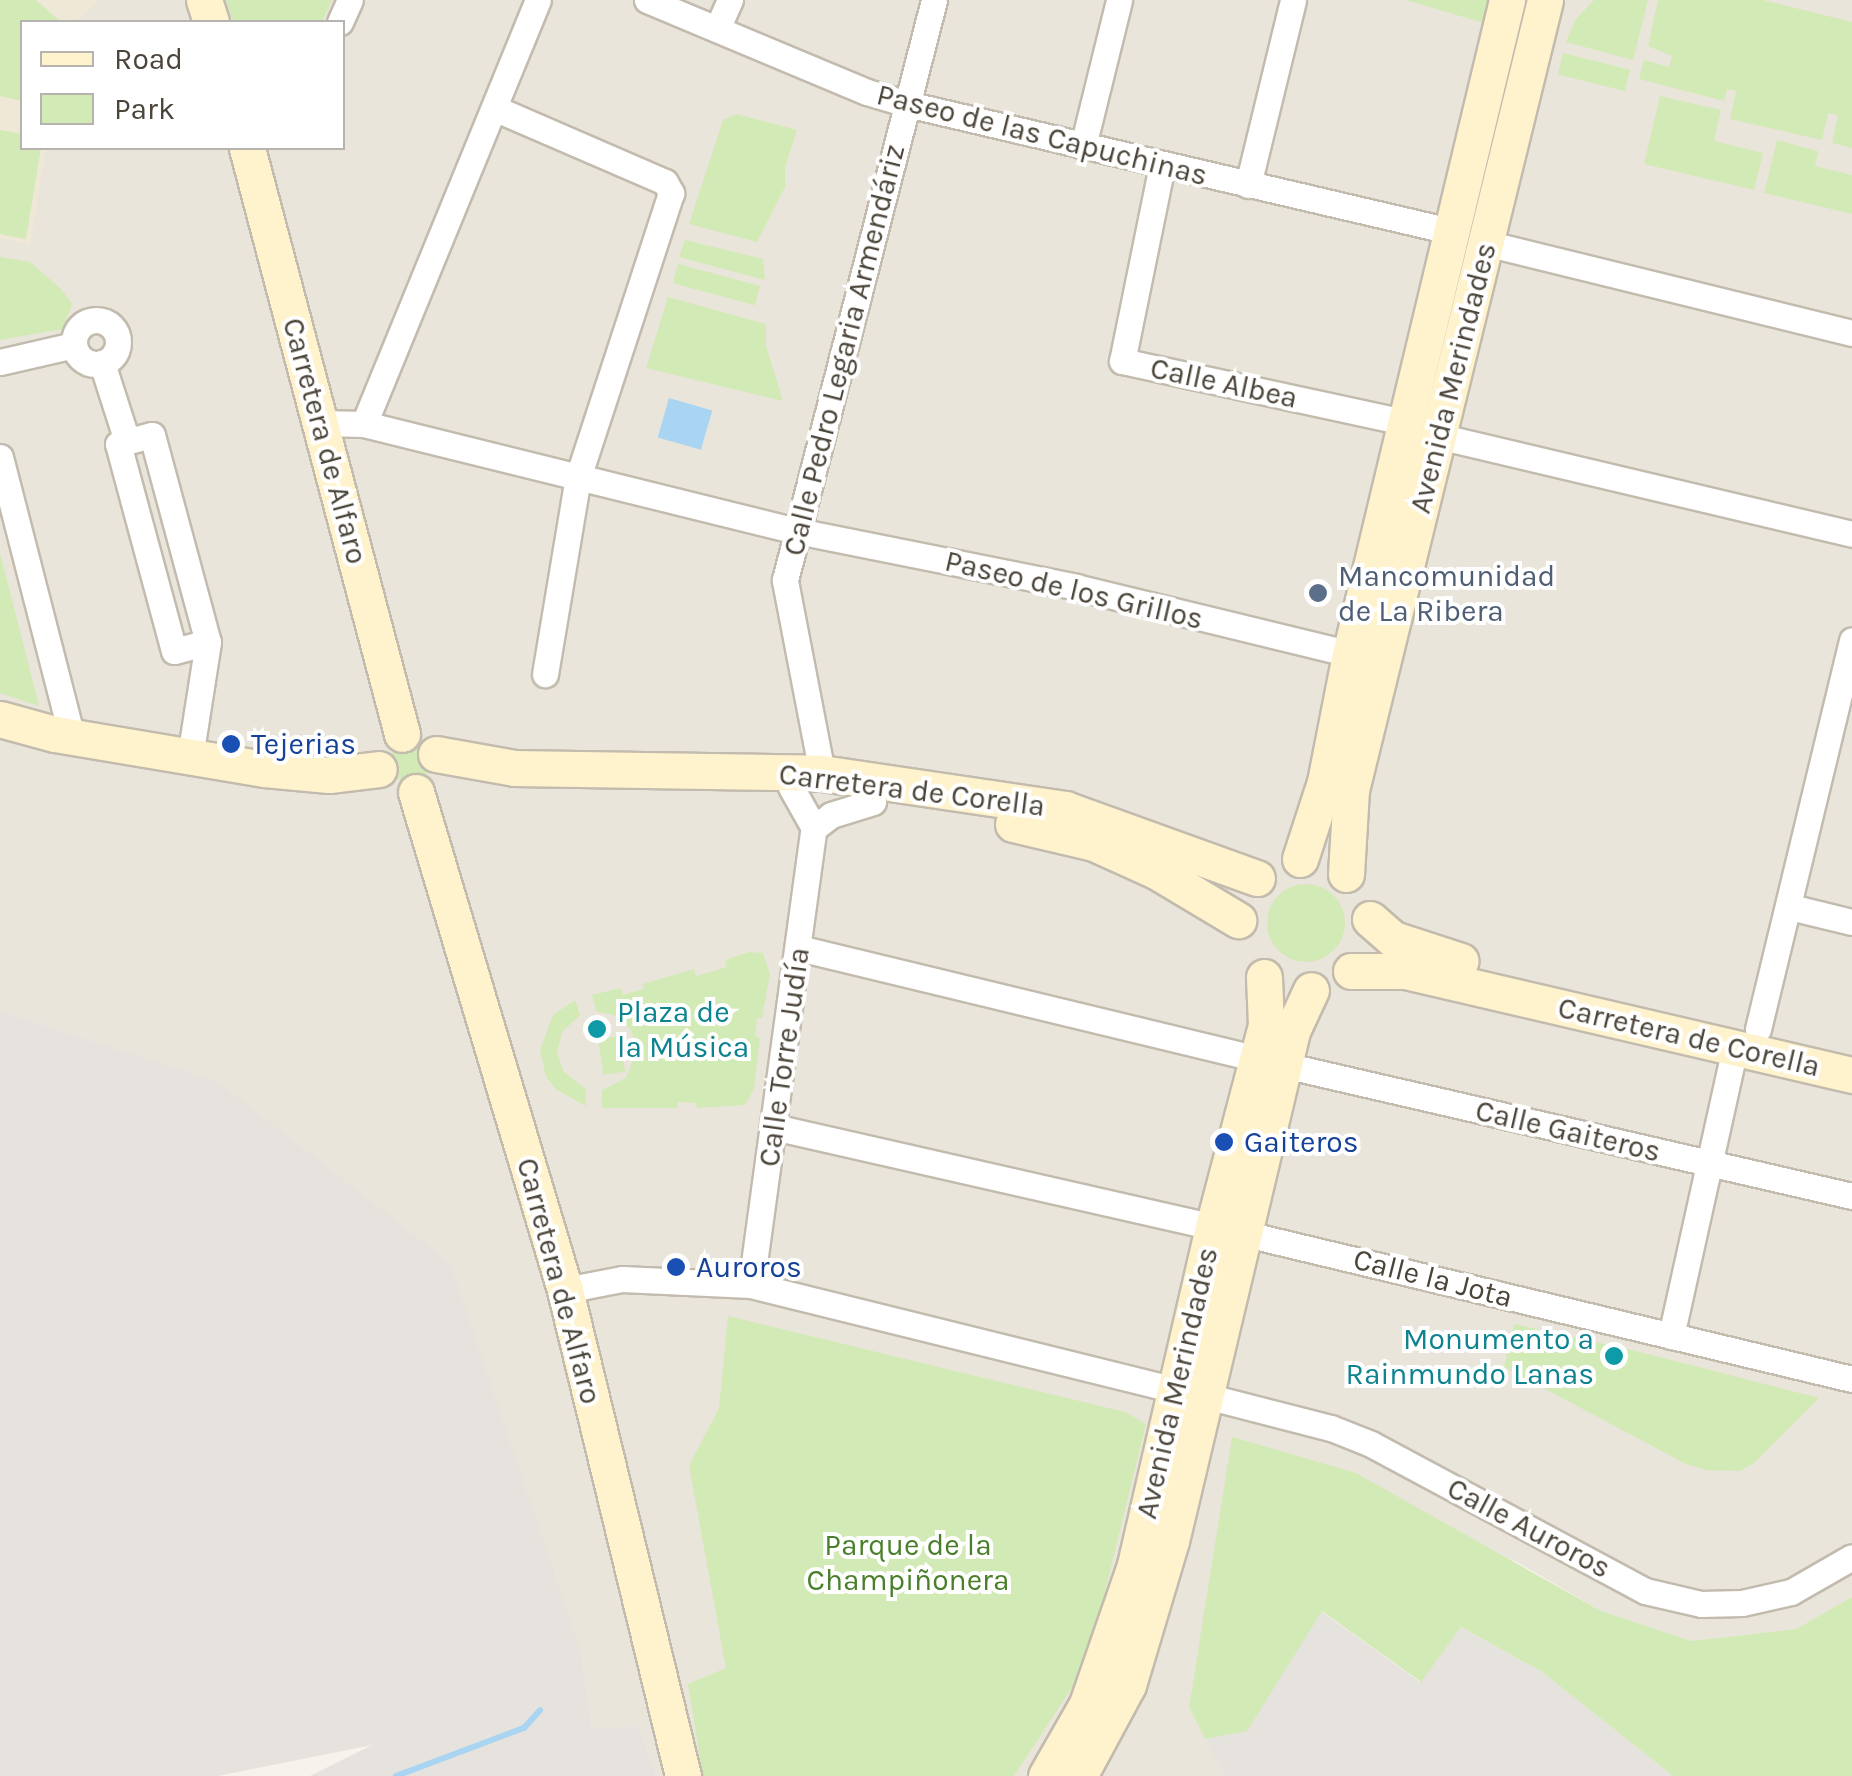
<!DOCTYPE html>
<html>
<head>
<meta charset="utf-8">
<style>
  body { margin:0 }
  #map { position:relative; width:1852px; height:1776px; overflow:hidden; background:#f6f3ec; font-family:Karla,sans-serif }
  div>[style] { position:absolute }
  .residential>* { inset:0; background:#eae5da }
  .industrial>* { inset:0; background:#e6e2dd }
  .education>* { inset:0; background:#efe8d6 }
  .green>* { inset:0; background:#d2eab5; transform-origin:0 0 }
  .round { border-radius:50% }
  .water>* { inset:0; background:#a9d4f2; transform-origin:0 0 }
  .stream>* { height:6px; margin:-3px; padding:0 3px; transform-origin:3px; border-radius:3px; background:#a9d4f2 }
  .roads { filter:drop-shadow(2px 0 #c2bbae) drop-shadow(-2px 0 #c2bbae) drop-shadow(0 2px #c2bbae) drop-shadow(0 -2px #c2bbae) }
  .street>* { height:25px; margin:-12.5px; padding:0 12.5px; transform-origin:12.5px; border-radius:12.5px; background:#fff }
  .street>.ring { margin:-12.5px; padding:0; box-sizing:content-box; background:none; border:25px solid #fff; border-radius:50% }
  .secondary>* { height:35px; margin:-17.5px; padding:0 17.5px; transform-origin:17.5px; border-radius:17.5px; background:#fff3cd }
  .dots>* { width:28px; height:28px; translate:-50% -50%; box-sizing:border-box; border:5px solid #fff; border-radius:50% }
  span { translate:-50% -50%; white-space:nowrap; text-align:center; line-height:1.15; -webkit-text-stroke:8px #fff; paint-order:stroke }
  .street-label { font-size:30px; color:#4b4439 }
  .service-label { font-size:30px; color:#4e5e75 }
  .left { translate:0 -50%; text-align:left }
  .transit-label { font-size:30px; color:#164399 }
  .culture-label { font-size:30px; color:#0d838f }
  .right { translate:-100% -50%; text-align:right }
  .park-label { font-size:30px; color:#4a7f2a }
  .legend { position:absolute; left:20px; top:20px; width:325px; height:130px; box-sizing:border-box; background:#fff; border:2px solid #b7b4b0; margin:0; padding:12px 18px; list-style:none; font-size:30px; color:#4b4439 }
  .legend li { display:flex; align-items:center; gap:20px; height:50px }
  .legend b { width:50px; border:2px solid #b7b4b0 }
</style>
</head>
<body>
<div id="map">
  <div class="residential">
    <div style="clip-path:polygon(evenodd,0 0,1852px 0,1852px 1597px,1796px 1629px,1691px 1641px,1601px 1611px,1519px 1563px,1233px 1438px,1189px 1707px,1224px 1776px,657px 1776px,638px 1726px,592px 1728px,582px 1657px,218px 1082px,0 1010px,0 0,22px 22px,342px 22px,342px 148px,22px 148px,22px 22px)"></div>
  </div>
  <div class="industrial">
    <div style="clip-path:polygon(0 1010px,218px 1082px,450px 1263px,582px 1657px,592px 1728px,638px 1726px,657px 1776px,310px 1776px,372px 1745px,218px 1776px,0 1776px)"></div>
    <div style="clip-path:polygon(1321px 1611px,1420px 1682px,1461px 1627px,1542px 1672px,1673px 1776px,1224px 1776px,1205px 1739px,1247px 1730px)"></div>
  </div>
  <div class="education">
    <div style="clip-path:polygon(0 0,99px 0,75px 22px,22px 22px,22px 148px,46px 148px,30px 245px,0 238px)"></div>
  </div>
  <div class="green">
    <div style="clip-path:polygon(0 0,36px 0,61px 22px,22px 22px,22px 101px,0 96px)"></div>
    <div style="clip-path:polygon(226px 0,332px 0,322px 22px,233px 22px)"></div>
    <div style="clip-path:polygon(1406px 0,1491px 0,1487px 24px)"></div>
    <div style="clip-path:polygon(1594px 0,1648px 0,1633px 60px,1566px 42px,1576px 19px)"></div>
    <div style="clip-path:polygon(1658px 0,1763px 0,1852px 22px,1852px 148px,1832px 143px,1838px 115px,1828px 113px,1822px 140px,1730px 119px,1736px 91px,1727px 89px,1724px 101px,1639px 79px,1644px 60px,1669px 67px,1672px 56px,1648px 46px)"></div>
    <div style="left:1563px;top:53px;width:69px;height:22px;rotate:14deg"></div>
    <div style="clip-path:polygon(1660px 96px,1721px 110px,1714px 141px,1763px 153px,1754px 190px,1644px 164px)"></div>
    <div style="clip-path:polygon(736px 114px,797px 130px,785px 167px,785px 187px,757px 242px,689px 224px,723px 120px)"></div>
    <div style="clip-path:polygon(0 130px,22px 134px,22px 148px,41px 148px,26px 239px,0 234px)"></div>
    <div style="clip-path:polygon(1777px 140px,1818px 151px,1815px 166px,1852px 175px,1852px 214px,1764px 193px)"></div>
    <div style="clip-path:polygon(685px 240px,763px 259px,765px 280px,679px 257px)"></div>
    <div style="clip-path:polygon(0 257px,30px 262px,61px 289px,72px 304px,63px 329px,0 340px)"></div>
    <div style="left:678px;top:264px;width:85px;height:20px;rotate:15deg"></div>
    <div style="clip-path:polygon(668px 297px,766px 324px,766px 346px,783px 401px,646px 368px)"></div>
    <div style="clip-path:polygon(0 553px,39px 706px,0 693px)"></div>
    <div class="round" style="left:390px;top:743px;width:40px;height:40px"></div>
    <div class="round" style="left:1267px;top:884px;width:78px;height:78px"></div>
    <div style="clip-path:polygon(749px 952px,763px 953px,770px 974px,762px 1018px,757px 1018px,755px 1036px,760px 1038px,754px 1089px,745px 1105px,697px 1108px,696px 1103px,678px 1102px,677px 1108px,602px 1108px,602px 1090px,626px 1078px,637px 1050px,631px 1030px,616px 1016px,596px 1011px,592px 995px,621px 988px,623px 995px,643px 989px,643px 984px,694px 969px,696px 976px,727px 967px,725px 960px)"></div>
    <div style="clip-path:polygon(575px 1000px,580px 1015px,562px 1032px,557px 1053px,564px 1072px,586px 1089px,586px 1106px,557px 1090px,546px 1077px,540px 1050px,553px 1015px)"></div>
    <div style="left:620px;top:1036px;width:36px;height:22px;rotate:82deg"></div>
    <div style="clip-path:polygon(728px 1316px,1125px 1412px,1146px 1424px,1099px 1616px,1075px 1683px,1014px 1776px,703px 1776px,688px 1684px,726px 1668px,689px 1466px,719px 1408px)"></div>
    <div style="clip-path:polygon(1514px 1324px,1640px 1352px,1819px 1398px,1753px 1464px,1739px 1471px,1706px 1470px,1686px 1464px,1504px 1367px)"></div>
    <div style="clip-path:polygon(1232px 1437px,1356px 1473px,1601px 1611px,1691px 1641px,1796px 1629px,1852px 1597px,1852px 1776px,1673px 1776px,1542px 1672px,1461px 1627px,1421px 1682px,1322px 1611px,1247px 1731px,1205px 1739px,1189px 1707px)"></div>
  </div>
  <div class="water">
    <div style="left:669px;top:398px;width:45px;height:41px;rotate:16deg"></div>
  </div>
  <div class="stream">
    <div style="left:396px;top:1776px;width:137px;rotate:-20.6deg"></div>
    <div style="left:524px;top:1728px;width:24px;rotate:-48deg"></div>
  </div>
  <div class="roads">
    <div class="street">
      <div style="left:647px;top:0;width:238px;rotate:22.7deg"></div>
      <div style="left:867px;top:92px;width:42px;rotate:16.7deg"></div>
      <div style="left:907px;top:104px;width:558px;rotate:13.16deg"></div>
      <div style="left:340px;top:22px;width:24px;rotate:-66deg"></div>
      <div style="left:717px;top:29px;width:32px;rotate:-66deg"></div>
      <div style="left:494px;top:108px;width:186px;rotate:23.4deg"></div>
      <div style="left:665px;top:182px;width:13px;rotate:61deg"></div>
      <div style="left:671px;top:193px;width:299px;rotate:108.1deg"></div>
      <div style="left:578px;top:477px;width:200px;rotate:99.5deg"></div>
      <div style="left:1083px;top:146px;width:150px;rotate:-76.1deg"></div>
      <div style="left:1162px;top:165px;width:200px;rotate:101.5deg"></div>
      <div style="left:1122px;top:361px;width:289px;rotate:12.2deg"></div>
      <div style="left:1248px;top:185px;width:190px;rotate:-76.3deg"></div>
      <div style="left:1486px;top:243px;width:377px;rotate:13.8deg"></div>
      <div class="ring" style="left:74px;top:320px;width:19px;height:19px"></div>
      <div style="left:0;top:362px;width:76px;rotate:-12.9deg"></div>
      <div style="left:102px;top:363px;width:82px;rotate:72.2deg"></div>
      <div style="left:320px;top:423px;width:44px;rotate:1.3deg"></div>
      <div style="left:364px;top:424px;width:446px;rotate:13.9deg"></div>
      <div style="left:797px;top:531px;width:285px;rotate:11.3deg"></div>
      <div style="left:1076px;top:587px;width:282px;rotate:13.7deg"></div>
      <div style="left:364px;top:424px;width:458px;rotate:-67.7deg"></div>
      <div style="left:152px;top:435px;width:214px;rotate:74.9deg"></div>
      <div style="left:208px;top:642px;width:35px;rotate:165deg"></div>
      <div style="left:174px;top:651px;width:214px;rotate:-105.1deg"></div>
      <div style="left:118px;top:444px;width:35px;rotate:-15deg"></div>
      <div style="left:1438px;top:436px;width:425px;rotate:13.3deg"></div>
      <div style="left:0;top:457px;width:289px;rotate:75.6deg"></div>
      <div style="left:190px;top:757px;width:116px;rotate:-81.1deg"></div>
      <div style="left:822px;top:773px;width:197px;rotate:-100.9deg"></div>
      <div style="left:785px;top:580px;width:599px;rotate:-75.59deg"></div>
      <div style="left:814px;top:828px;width:21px;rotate:-37deg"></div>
      <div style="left:831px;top:815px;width:44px;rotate:-17.2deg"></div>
      <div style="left:1790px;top:907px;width:64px;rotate:13.6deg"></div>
      <div style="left:799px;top:948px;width:471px;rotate:13.6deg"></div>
      <div style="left:1758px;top:1029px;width:400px;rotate:-76.4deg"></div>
      <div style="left:1284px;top:1065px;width:583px;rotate:12.99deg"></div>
      <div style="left:774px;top:1127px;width:450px;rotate:12.8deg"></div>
      <div style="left:1246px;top:1234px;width:623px;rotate:13.46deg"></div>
      <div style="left:751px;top:1285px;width:461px;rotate:-82.2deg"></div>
      <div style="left:814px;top:828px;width:47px;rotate:-119.3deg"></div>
      <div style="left:565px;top:1290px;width:58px;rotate:-10.9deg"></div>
      <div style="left:622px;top:1279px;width:129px;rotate:2.7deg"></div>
      <div style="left:751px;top:1285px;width:441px;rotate:13.9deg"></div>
      <div style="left:1671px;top:1336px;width:295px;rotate:-77.5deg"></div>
      <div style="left:1206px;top:1396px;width:129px;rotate:14.4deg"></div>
      <div style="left:1331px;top:1428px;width:43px;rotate:21.8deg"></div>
      <div style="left:1371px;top:1444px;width:311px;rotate:28.2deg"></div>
      <div style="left:1645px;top:1591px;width:57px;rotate:13.1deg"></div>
      <div style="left:1701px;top:1604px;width:41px;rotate:-1.4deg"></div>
      <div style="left:1742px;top:1603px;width:50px;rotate:-12.7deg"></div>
      <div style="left:1791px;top:1592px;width:70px;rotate:-29.8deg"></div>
    </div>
    <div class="secondary">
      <div style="left:204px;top:0;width:23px;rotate:72deg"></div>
      <div style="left:247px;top:148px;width:606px;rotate:75.18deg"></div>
      <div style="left:0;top:719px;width:57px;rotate:15.3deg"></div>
      <div style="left:55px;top:734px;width:212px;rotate:9.5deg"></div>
      <div style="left:264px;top:769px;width:65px;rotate:5.3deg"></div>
      <div style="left:329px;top:775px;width:50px;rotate:-6.8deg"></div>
      <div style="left:436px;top:754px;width:80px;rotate:10deg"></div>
      <div style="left:515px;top:768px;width:307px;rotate:0.9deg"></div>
      <div style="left:822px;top:773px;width:246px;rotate:8.4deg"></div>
      <div style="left:1065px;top:809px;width:204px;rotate:19.8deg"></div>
      <div style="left:416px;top:792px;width:520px;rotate:73.34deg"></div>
      <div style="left:565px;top:1290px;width:500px;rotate:76.35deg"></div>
      <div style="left:1013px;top:824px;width:83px;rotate:13.2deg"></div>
      <div style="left:1094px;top:843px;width:68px;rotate:24.3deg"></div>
      <div style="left:1156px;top:871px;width:96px;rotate:30.9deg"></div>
      <div style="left:1300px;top:859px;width:81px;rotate:-72deg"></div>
      <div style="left:1325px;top:782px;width:130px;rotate:-78.9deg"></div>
      <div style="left:1350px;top:654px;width:673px;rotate:-76.5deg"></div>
      <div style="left:1346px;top:874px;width:84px;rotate:-86.6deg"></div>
      <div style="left:1351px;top:790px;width:813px;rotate:-76.2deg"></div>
      <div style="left:1370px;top:919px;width:30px;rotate:41deg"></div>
      <div style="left:1393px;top:939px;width:71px;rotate:17.9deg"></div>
      <div style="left:1351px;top:971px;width:54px"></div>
      <div style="left:1405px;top:971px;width:459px;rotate:13.1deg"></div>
      <div style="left:1046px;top:1776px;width:83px;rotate:-60.3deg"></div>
      <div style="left:1087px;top:1704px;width:147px;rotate:-70.9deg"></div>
      <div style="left:1135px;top:1565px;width:347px;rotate:-77deg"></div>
      <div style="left:1213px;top:1227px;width:209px;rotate:-75.3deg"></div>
      <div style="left:1266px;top:1025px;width:48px;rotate:-92.4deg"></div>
      <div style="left:1079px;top:1776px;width:103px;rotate:-61.7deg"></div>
      <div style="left:1128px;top:1685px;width:150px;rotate:-73.4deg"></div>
      <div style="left:1171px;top:1541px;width:524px;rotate:-76.65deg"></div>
      <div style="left:1292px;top:1031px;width:45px;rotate:-65.1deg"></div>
    </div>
  </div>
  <div class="dots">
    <div style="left:1318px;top:593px;background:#5c6f8a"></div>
    <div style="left:231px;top:744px;background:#1a4fb4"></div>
    <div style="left:597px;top:1029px;background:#0f9aa8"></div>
    <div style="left:1224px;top:1142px;background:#1a4fb4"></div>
    <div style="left:676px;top:1267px;background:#1a4fb4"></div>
    <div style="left:1614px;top:1356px;background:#0f9aa8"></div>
  </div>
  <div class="street-label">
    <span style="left:1042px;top:135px;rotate:14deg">Paseo de las Capuchinas</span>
    <span style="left:844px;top:350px;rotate:-76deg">Calle Pedro Legaria Armendáriz</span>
    <span style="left:1453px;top:378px;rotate:-76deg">Avenida Merindades</span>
    <span style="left:1224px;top:383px;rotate:12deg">Calle Albea</span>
    <span style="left:325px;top:441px;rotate:75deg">Carretera de Alfaro</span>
    <span style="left:1074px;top:590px;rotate:13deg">Paseo de los Grillos</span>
    <span style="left:912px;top:790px;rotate:7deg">Carretera de Corella</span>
    <span style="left:1689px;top:1037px;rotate:13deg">Carretera de Corella</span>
    <span style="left:784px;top:1057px;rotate:-82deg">Calle Torre Judía</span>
    <span style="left:1568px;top:1131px;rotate:13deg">Calle Gaiteros</span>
    <span style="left:1433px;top:1278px;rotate:14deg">Calle la Jota</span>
    <span style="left:559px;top:1281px;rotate:75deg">Carretera de Alfaro</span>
    <span style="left:1177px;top:1383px;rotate:-77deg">Avenida Merindades</span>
    <span style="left:1529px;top:1528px;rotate:28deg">Calle Auroros</span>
  </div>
  <div class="service-label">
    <span class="left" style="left:1338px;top:593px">Mancomunidad<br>de La Ribera</span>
  </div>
  <div class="transit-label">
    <span class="left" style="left:251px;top:744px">Tejerias</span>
    <span class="left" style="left:1244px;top:1142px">Gaiteros</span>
    <span class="left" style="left:696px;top:1267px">Auroros</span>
  </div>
  <div class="culture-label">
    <span class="left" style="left:617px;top:1029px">Plaza de<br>la Música</span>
    <span class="right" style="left:1594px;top:1356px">Monumento a<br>Rainmundo Lanas</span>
  </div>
  <div class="park-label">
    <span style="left:908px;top:1562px">Parque de la<br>Champiñonera</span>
  </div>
  <ul class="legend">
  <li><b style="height:12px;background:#fff3cd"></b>Road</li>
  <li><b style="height:28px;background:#d2eab5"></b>Park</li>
  </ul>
</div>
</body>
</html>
